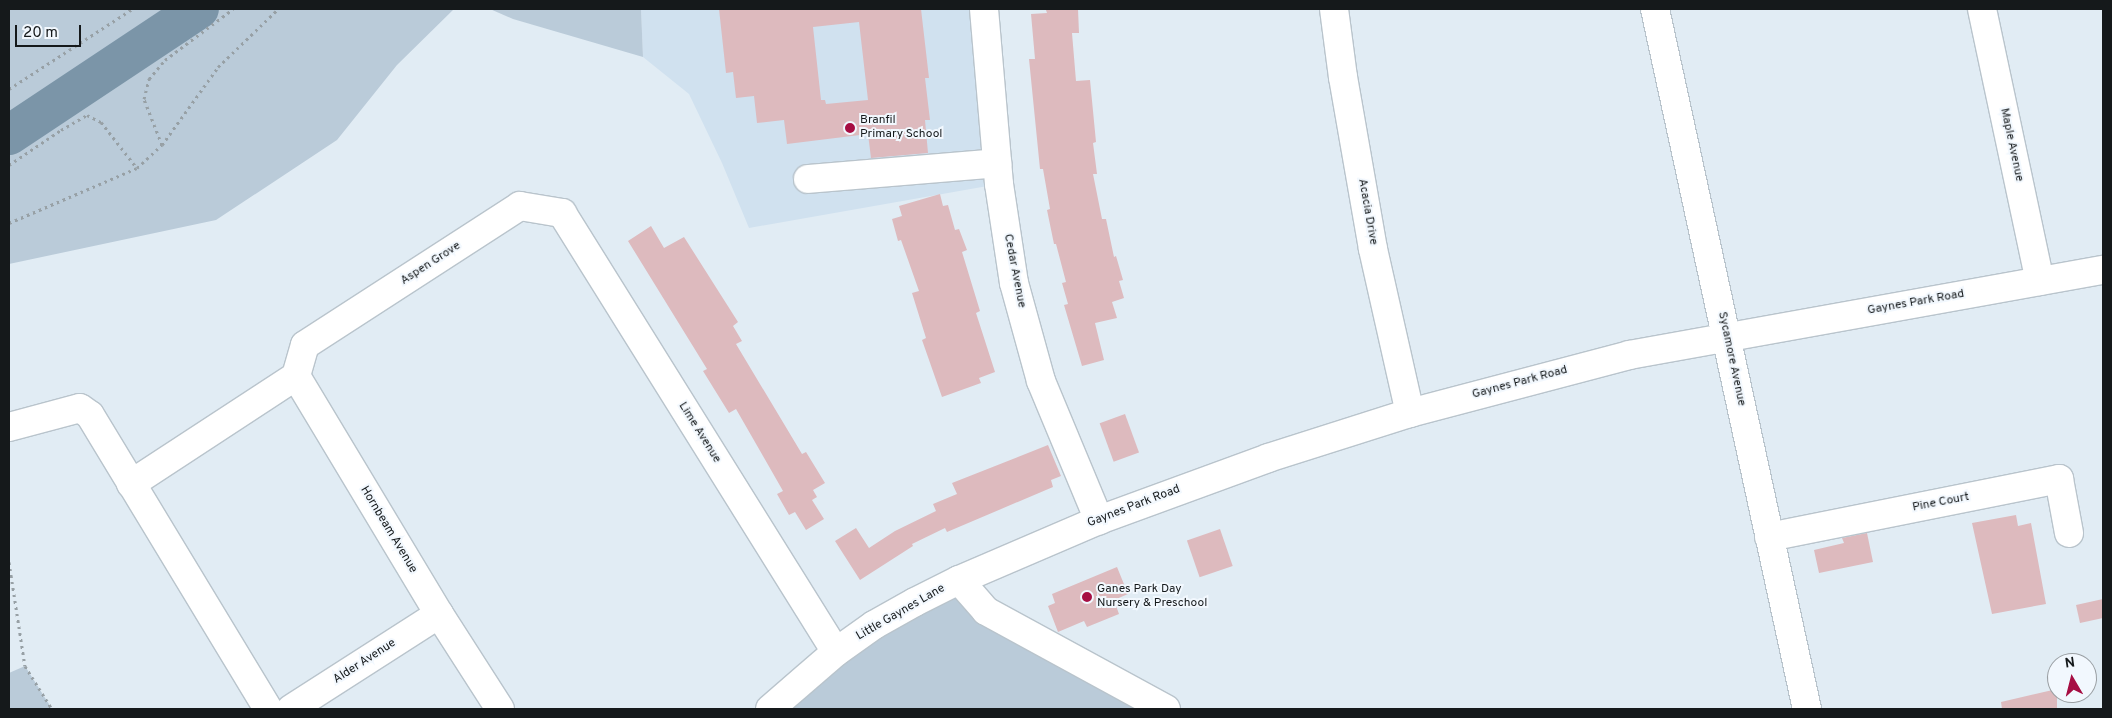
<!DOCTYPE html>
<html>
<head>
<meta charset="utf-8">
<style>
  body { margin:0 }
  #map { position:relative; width:2112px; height:718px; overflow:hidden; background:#e1ecf4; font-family:Overpass,sans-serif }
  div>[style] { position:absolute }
  .built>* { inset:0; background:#d0e1ef }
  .green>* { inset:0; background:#bacbd9 }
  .river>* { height:40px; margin:-20px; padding:0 20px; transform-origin:20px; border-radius:20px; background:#7b95a8 }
  .building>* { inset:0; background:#ddbabe; transform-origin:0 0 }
  .path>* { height:3px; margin-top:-1.5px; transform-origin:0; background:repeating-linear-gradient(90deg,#97a0a5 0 2.5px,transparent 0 6.5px) }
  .roads { filter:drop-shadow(1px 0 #b9c4cc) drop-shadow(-1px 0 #b9c4cc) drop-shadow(0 1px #b9c4cc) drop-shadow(0 -1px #b9c4cc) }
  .minor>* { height:28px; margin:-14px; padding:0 14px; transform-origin:14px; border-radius:14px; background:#fff }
  .dots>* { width:14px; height:14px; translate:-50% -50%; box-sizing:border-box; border:2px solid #f2f8fe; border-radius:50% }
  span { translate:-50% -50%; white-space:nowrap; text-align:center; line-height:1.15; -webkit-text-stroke:4px #f2f8fe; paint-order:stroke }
  .poi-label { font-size:12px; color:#15191b }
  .left { translate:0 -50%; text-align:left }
  .street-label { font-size:12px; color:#15191b }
  .frame { position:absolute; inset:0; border:10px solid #15191b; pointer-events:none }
  .north { position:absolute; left:2047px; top:653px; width:50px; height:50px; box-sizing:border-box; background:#f2f8fe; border:1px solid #9a9fa3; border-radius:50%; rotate:352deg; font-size:14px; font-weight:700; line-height:20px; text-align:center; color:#15191b }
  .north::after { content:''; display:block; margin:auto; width:18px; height:22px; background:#a60e43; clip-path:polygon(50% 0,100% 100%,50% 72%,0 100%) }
  .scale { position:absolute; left:15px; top:25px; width:66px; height:22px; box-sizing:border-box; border:2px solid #15191b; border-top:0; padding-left:6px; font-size:15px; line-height:18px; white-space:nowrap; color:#15191b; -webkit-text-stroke:4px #f2f8fe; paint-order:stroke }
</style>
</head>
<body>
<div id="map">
  <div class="built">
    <div style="clip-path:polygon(641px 9px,986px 9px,999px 184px,749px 228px,722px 163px,689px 94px,643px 57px)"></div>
  </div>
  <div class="green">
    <div style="clip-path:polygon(9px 9px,454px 9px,397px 65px,337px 140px,216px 220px,9px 264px)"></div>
    <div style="clip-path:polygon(490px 9px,641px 9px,643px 57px,513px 19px)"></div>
    <div style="clip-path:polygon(959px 580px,1166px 709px,770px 709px)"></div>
    <div style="clip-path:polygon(25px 666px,52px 709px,9px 709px,9px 673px)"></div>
  </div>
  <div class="river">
    <div style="left:9px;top:135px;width:228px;rotate:-33.6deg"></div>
  </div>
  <div class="building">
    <div style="clip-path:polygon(evenodd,719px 9px,921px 9px,929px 78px,925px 78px,930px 120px,925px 120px,928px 153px,871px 158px,868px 134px,787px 144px,784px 120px,757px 123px,754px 96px,736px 98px,733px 72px,726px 73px,719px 9px,859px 22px,868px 100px,826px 104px,825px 100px,821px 100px,813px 27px,859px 22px)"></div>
    <div style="clip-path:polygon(1078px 9px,1079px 33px,1072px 33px,1076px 81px,1090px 80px,1096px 142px,1093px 143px,1097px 174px,1093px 174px,1102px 219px,1106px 219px,1114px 257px,1116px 256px,1123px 280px,1119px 281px,1124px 298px,1112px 302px,1117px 318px,1095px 323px,1104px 360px,1082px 366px,1064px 305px,1068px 304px,1062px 283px,1066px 282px,1056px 244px,1054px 244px,1047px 210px,1050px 209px,1043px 169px,1040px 169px,1029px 59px,1035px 59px,1031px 14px,1047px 13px,1046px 10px)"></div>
    <div style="clip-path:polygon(940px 194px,943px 206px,948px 205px,955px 230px,959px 229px,967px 250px,962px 252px,980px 311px,976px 313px,995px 372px,979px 378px,981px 383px,942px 397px,922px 340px,926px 338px,912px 293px,919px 291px,901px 240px,898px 241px,892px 219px,902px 216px,899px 206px)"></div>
    <div style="clip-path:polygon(651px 226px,664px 248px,684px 237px,738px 322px,733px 326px,742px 341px,736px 344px,802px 454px,806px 452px,825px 483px,813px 490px,817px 497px,812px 500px,824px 519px,806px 530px,795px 512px,789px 515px,777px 494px,783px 491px,736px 409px,729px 413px,703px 371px,707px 369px,628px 241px)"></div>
    <div style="left:1125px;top:414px;width:41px;height:27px;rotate:70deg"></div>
    <div style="clip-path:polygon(1048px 445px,1061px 476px,1051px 480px,1053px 487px,947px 532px,945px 528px,912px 544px,913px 546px,860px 580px,835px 541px,856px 528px,869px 548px,895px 531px,936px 511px,933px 504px,957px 494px,952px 483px)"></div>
    <div style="clip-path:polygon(2016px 515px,2018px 526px,2031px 523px,2046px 604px,1992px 614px,1972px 523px)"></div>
    <div style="left:1220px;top:529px;width:39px;height:35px;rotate:71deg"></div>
    <div style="clip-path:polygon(1867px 533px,1873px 562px,1819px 573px,1814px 550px,1844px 543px,1842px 538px)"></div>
    <div style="clip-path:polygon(1117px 567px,1128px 594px,1114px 600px,1119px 614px,1087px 627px,1084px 621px,1058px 632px,1048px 606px,1055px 603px,1052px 594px)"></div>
    <div style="clip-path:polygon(2103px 599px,2103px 618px,2080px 623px,2076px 605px)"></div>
    <div style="clip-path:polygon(2057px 689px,2057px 709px,2002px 709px,2001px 702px)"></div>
  </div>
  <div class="path">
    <div style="left:9px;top:89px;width:147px;rotate:-33deg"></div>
    <div style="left:162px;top:145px;width:49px;rotate:-111.4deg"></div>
    <div style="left:144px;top:99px;width:21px;rotate:-76deg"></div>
    <div style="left:149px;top:79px;width:25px;rotate:-50deg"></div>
    <div style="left:165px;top:60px;width:85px;rotate:-36.9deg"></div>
    <div style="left:9px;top:165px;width:63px;rotate:-33.9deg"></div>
    <div style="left:61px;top:130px;width:30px;rotate:-30deg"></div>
    <div style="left:87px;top:115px;width:16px;rotate:27deg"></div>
    <div style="left:101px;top:122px;width:58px;rotate:52deg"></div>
    <div style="left:9px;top:223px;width:139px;rotate:-23.3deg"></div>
    <div style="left:137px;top:168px;width:34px;rotate:-43deg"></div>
    <div style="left:162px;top:145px;width:96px;rotate:-54.3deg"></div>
    <div style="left:218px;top:67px;width:83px;rotate:-44deg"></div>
    <div style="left:9px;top:562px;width:105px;rotate:81.3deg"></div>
    <div style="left:25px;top:666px;width:51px;rotate:57.9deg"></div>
  </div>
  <div class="roads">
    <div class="minor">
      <div style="left:984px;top:9px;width:176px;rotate:85.1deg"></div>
      <div style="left:999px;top:184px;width:100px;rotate:81.4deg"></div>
      <div style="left:1014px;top:283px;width:102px;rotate:74.6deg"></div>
      <div style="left:1041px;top:381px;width:151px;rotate:67.4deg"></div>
      <div style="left:1334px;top:9px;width:69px;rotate:82.5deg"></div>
      <div style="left:1343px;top:77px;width:175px;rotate:80.1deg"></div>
      <div style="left:1373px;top:249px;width:168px;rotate:77.3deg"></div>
      <div style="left:1655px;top:9px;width:716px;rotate:77.75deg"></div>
      <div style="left:1982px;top:9px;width:278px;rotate:78deg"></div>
      <div style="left:808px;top:179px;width:190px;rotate:-4.8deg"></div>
      <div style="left:9px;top:427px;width:73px;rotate:-15deg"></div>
      <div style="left:80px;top:408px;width:12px;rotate:35deg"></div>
      <div style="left:90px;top:415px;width:344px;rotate:58.8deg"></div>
      <div style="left:131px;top:484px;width:197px;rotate:-33.2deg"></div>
      <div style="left:1769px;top:537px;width:296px;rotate:-11.3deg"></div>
      <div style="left:2059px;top:479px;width:55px;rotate:79.5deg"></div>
      <div style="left:959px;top:580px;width:41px;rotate:48.9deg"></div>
      <div style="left:986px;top:611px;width:205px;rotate:28.6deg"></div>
      <div style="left:291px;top:709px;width:176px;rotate:-32.7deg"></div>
      <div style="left:500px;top:709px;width:113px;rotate:-122.7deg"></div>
      <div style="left:439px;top:614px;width:278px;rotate:-121deg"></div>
      <div style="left:296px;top:376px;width:32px;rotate:-74deg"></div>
      <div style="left:305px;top:345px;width:256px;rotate:-32.9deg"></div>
      <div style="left:520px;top:206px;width:43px;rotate:9.5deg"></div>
      <div style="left:562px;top:213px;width:517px;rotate:58.03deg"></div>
      <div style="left:770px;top:709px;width:87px;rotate:-40.8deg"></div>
      <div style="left:836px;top:652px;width:47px;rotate:-35.4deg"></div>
      <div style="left:874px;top:625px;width:47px;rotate:-29.3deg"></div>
      <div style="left:915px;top:602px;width:49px;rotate:-26.6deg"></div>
      <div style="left:959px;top:580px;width:152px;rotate:-23.2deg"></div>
      <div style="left:1099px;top:520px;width:180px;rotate:-20.1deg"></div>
      <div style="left:1268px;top:458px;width:149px;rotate:-17.6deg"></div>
      <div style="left:1410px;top:413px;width:227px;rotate:-14.8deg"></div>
      <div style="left:1629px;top:355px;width:482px;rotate:-10.2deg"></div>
    </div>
  </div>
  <div class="dots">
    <div style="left:850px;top:128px;background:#a60e43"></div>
    <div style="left:1087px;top:597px;background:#a60e43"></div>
  </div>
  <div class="poi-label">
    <span class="left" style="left:860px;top:128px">Branfil<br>Primary School</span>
    <span class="left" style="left:1097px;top:597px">Ganes Park Day<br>Nursery &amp; Preschool</span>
  </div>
  <div class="street-label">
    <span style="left:2011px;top:145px;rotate:78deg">Maple Avenue</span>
    <span style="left:1367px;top:212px;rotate:80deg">Acacia Drive</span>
    <span style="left:431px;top:264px;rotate:-33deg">Aspen Grove</span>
    <span style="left:1014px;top:271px;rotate:79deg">Cedar Avenue</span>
    <span style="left:1916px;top:303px;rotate:-10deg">Gaynes Park Road</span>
    <span style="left:1731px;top:359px;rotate:78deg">Sycamore Avenue</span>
    <span style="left:1520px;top:383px;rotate:-15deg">Gaynes Park Road</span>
    <span style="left:699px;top:433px;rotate:58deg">Lime Avenue</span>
    <span style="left:1941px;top:503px;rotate:-11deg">Pine Court</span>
    <span style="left:1134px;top:507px;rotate:-21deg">Gaynes Park Road</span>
    <span style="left:388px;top:530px;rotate:59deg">Hornbeam Avenue</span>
    <span style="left:901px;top:613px;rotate:-30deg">Little Gaynes Lane</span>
    <span style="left:365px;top:662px;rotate:-33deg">Alder Avenue</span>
  </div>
  <div class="frame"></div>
  <div class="north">N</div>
  <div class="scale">20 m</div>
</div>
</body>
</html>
